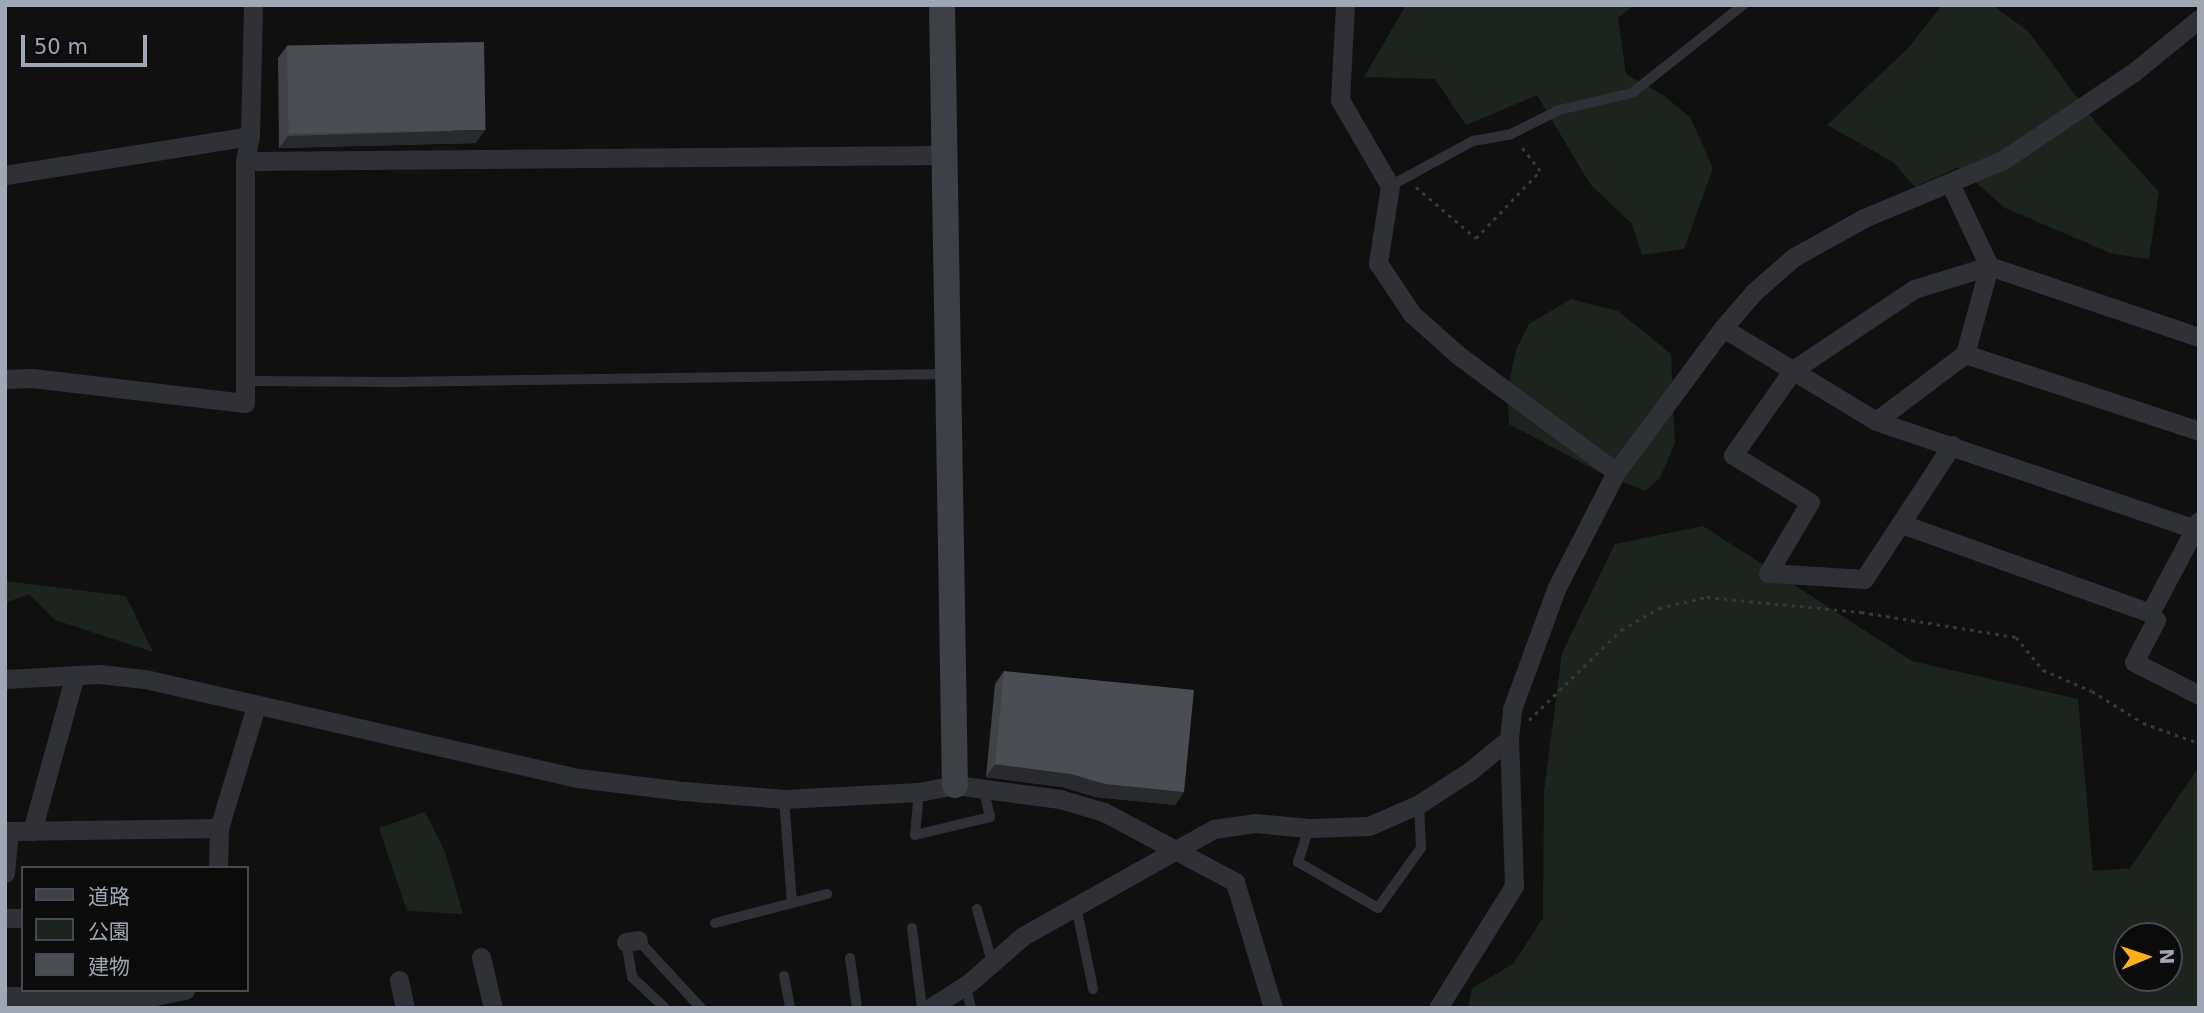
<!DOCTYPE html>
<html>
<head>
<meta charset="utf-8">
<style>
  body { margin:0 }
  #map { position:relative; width:2204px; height:1013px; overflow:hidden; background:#101011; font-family:"DejaVu Sans","Noto Sans JP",sans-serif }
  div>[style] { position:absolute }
  .green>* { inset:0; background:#1c241d }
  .path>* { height:2.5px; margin-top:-1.25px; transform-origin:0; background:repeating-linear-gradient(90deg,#36383e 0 3.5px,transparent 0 8.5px) }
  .lane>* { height:10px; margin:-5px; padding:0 5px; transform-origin:5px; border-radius:5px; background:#303137 }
  .street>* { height:19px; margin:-9.5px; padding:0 9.5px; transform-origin:9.5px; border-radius:9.5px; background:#303137 }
  .secondary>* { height:26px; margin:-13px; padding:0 13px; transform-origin:13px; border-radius:13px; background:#3e4047 }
  .wall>* { inset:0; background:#404247 }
  .shaded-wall>* { inset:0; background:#292a2d }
  .building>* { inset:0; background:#4a4d53; transform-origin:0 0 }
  span { translate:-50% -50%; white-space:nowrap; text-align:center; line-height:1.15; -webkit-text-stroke:5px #0b0b0c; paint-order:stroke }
  .frame { position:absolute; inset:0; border:7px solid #9fa6b4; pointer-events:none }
  .legend { position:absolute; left:21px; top:866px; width:228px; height:126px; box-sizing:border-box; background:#0b0b0c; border:2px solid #46494f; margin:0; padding:9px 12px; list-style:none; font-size:21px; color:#9fa6b4 }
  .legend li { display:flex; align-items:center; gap:14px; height:35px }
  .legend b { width:35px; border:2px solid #46494f }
  .north { position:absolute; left:2113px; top:922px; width:70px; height:70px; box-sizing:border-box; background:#0b0b0c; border:2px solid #46494f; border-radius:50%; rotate:88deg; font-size:19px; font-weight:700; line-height:28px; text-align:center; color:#9fa6b4 }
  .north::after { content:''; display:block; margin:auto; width:24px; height:32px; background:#ffaf1a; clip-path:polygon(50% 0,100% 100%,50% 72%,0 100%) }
  .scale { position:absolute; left:21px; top:35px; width:126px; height:32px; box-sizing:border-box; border:4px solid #9fa6b4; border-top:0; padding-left:9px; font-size:21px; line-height:24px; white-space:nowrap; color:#9fa6b4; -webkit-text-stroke:5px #0b0b0c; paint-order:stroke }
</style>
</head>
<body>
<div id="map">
  <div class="green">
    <div style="clip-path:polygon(1406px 5px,1634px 5px,1618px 18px,1626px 74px,1663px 95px,1690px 117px,1713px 168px,1684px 249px,1642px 255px,1632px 224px,1590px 184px,1537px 95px,1466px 125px,1435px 79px,1364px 77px)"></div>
    <div style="clip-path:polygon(1942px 5px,1992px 5px,2028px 31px,2097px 124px,2159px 192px,2149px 259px,2113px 254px,2005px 208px,1958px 167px,1915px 187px,1893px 162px,1827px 125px,1909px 47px)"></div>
    <div style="clip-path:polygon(1571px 299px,1618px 311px,1671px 354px,1675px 443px,1660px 478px,1645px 491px,1599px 472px,1509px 424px,1507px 393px,1516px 350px,1529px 324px)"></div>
    <div style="clip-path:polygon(evenodd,1703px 526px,1912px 661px,2078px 699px,2093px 871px,2130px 868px,2199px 767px,2199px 1008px,1468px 1008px,1472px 988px,1513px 964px,1543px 918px,1544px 791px,1562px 653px,1615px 544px,1703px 526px,2127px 936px,2169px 936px,2169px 978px,2127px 978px,2127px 936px)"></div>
    <div style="clip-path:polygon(5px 581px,126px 596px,153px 652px,55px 620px,29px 594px,5px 603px)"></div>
    <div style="clip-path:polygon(425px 812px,445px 852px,463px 914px,407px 911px,379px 828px)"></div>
  </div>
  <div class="path">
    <div style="left:1416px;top:187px;width:79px;rotate:40.4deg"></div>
    <div style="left:1476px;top:238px;width:93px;rotate:-46.3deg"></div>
    <div style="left:1540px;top:171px;width:33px;rotate:-128deg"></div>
    <div style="left:1529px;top:720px;width:129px;rotate:-44.4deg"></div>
    <div style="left:1621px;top:630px;width:44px;rotate:-30.1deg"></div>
    <div style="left:1659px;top:608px;width:49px;rotate:-12.9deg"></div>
    <div style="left:1707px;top:597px;width:155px;rotate:5.6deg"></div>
    <div style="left:1861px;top:612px;width:157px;rotate:9.2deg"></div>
    <div style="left:2016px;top:637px;width:43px;rotate:50.7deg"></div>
    <div style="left:2043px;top:670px;width:53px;rotate:23.2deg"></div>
    <div style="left:2092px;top:691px;width:60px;rotate:32.1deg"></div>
    <div style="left:2143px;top:723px;width:59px;rotate:19.7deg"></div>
  </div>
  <div class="lane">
    <div style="left:1390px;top:186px;width:94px;rotate:-28.5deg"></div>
    <div style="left:1473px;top:141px;width:39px;rotate:-10deg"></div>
    <div style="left:1511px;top:134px;width:54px;rotate:-26.6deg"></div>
    <div style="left:1559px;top:110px;width:75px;rotate:-13.1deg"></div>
    <div style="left:1632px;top:93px;width:142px;rotate:-38.4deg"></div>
    <div style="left:244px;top:381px;width:150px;rotate:0.4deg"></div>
    <div style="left:394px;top:382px;width:552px;rotate:-0.83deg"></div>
    <div style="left:919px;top:792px;width:43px;rotate:95.3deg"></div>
    <div style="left:915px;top:835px;width:77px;rotate:-13.5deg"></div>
    <div style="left:990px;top:817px;width:27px;rotate:-103deg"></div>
    <div style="left:784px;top:799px;width:104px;rotate:85.6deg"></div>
    <div style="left:1309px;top:828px;width:36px;rotate:108deg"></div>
    <div style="left:1298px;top:862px;width:92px;rotate:29.9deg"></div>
    <div style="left:1378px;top:908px;width:74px;rotate:-54.4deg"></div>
    <div style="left:1421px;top:848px;width:44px;rotate:-92.6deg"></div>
    <div style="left:1076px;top:906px;width:85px;rotate:78.4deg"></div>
    <div style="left:977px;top:909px;width:55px;rotate:74.2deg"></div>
    <div style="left:715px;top:923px;width:116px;rotate:-14.5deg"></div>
    <div style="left:912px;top:928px;width:81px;rotate:82.9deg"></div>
    <div style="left:638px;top:940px;width:93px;rotate:47.2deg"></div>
    <div style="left:626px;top:942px;width:36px;rotate:80deg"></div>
    <div style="left:632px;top:977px;width:45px;rotate:43.2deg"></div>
    <div style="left:850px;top:958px;width:50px;rotate:82deg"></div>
    <div style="left:784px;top:976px;width:33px;rotate:79deg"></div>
    <div style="left:965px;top:985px;width:24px;rotate:75deg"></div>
  </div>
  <div class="street">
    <div style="left:1345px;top:5px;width:95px;rotate:93deg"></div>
    <div style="left:1340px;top:100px;width:99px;rotate:59.8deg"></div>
    <div style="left:1390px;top:186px;width:78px;rotate:98.9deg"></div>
    <div style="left:1378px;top:263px;width:61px;rotate:56.3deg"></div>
    <div style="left:1412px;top:314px;width:62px;rotate:41.7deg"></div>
    <div style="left:1458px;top:355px;width:197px;rotate:36.5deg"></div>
    <div style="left:245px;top:161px;width:699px;rotate:-0.49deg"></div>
    <div style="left:5px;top:175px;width:248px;rotate:-9deg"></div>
    <div style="left:1723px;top:328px;width:179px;rotate:31.3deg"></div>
    <div style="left:1876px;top:421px;width:337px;rotate:18.7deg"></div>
    <div style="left:1965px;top:354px;width:246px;rotate:18.2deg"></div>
    <div style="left:5px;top:379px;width:27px;rotate:-2deg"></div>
    <div style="left:32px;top:378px;width:214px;rotate:6.7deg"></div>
    <div style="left:245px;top:403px;width:242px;rotate:-90deg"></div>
    <div style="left:245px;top:161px;width:25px;rotate:-79deg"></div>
    <div style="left:250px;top:136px;width:131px;rotate:-88.7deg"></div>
    <div style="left:1876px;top:421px;width:111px;rotate:-37deg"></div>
    <div style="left:1965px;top:354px;width:91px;rotate:-74.7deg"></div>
    <div style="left:1989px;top:266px;width:92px;rotate:-115.2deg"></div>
    <div style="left:1952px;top:445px;width:160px;rotate:123.3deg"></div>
    <div style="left:1864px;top:579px;width:96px;rotate:-176.4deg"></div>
    <div style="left:1768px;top:573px;width:82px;rotate:-59.4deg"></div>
    <div style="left:1810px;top:502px;width:90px;rotate:-148.6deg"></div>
    <div style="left:1733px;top:455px;width:104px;rotate:-54.8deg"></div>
    <div style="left:1793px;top:370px;width:146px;rotate:-33.8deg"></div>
    <div style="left:1914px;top:289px;width:78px;rotate:-17deg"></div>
    <div style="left:1989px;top:266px;width:222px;rotate:18.7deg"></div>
    <div style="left:1902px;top:524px;width:263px;rotate:19.7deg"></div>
    <div style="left:2150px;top:613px;width:9px;rotate:49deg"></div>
    <div style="left:2156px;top:620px;width:47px;rotate:117.6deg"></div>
    <div style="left:2134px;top:662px;width:73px;rotate:26.9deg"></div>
    <div style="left:2150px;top:613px;width:104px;rotate:-62deg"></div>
    <div style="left:5px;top:679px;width:94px;rotate:-3deg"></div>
    <div style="left:99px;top:674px;width:46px;rotate:6.2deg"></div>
    <div style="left:145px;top:679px;width:444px;rotate:12.9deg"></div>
    <div style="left:578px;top:778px;width:106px;rotate:7.1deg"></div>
    <div style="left:683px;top:791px;width:101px;rotate:4.5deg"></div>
    <div style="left:784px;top:799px;width:135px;rotate:-3deg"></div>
    <div style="left:919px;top:792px;width:37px;rotate:-11deg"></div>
    <div style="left:955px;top:785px;width:106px;rotate:7.6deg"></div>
    <div style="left:1060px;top:799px;width:46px;rotate:16.5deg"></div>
    <div style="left:1104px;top:812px;width:149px;rotate:28.1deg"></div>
    <div style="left:1235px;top:882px;width:132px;rotate:73.2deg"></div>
    <div style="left:5px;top:831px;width:4px"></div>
    <div style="left:9px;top:831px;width:42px;rotate:95.4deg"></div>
    <div style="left:9px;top:831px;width:210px;rotate:-0.8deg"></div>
    <div style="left:32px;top:831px;width:162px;rotate:-74.6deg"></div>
    <div style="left:218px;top:868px;width:40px;rotate:-88.6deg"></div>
    <div style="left:219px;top:828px;width:127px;rotate:-73.1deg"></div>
    <div style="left:5px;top:918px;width:18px"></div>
    <div style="left:626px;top:942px;width:12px;rotate:-9deg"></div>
    <div style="left:481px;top:957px;width:52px;rotate:76.8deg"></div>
    <div style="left:399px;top:980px;width:29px;rotate:78deg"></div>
    <div style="left:5px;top:996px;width:140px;rotate:0.8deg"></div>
    <div style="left:145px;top:998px;width:41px;rotate:-11.3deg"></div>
    <div style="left:930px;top:1008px;width:46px;rotate:-32.7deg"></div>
    <div style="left:969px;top:983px;width:72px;rotate:-41deg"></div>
    <div style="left:1023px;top:936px;width:219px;rotate:-29.3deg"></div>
    <div style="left:1214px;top:829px;width:41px;rotate:-8.3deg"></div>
    <div style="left:1255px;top:823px;width:54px;rotate:5.3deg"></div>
    <div style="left:1309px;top:828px;width:60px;rotate:-1.9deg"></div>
    <div style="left:1369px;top:826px;width:55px;rotate:-23.7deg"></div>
    <div style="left:1419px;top:804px;width:61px;rotate:-32.9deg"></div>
    <div style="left:1470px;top:771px;width:50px;rotate:-39.4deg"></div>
    <div style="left:1438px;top:1008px;width:144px;rotate:-58.1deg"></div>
    <div style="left:1514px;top:886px;width:147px;rotate:-91.9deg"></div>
    <div style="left:1509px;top:739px;width:30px;rotate:-84deg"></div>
    <div style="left:1512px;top:709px;width:130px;rotate:-69.8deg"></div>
    <div style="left:1557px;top:587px;width:129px;rotate:-62.8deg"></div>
    <div style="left:1616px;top:472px;width:179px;rotate:-53.4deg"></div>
    <div style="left:1723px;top:328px;width:48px;rotate:-49.3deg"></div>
    <div style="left:1754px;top:292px;width:53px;rotate:-41.2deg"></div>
    <div style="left:1794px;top:257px;width:80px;rotate:-29.1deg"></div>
    <div style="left:1864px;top:218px;width:151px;rotate:-22.6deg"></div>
    <div style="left:2003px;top:160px;width:158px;rotate:-33.9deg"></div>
    <div style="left:2134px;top:72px;width:84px;rotate:-39.2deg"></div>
  </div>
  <div class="secondary">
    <div style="left:942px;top:5px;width:780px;rotate:89.05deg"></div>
  </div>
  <div class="wall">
    <div style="clip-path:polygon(287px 46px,476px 143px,279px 148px,278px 58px)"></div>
    <div style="clip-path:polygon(1004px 671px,1184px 792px,1175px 805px,1096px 797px,1062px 787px,986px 777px,995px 684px)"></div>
  </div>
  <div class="shaded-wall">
    <div style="clip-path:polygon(485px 130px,476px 143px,279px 148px,288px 136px)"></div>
    <div style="clip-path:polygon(995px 764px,1071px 774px,1184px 792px,1175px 805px,1096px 797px,1062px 787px,986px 777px)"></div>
  </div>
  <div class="building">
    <div style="left:484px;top:42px;width:88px;height:197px;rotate:89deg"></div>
    <div style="clip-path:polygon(1004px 671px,1194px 690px,1184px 792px,1105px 784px,1071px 774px,995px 764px)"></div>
  </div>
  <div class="frame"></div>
  <ul class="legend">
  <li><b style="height:9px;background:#3e4047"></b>道路</li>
  <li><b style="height:19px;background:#1c241d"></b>公園</li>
  <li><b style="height:19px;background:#4a4d53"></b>建物</li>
  </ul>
  <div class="north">N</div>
  <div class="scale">50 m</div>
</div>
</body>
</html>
